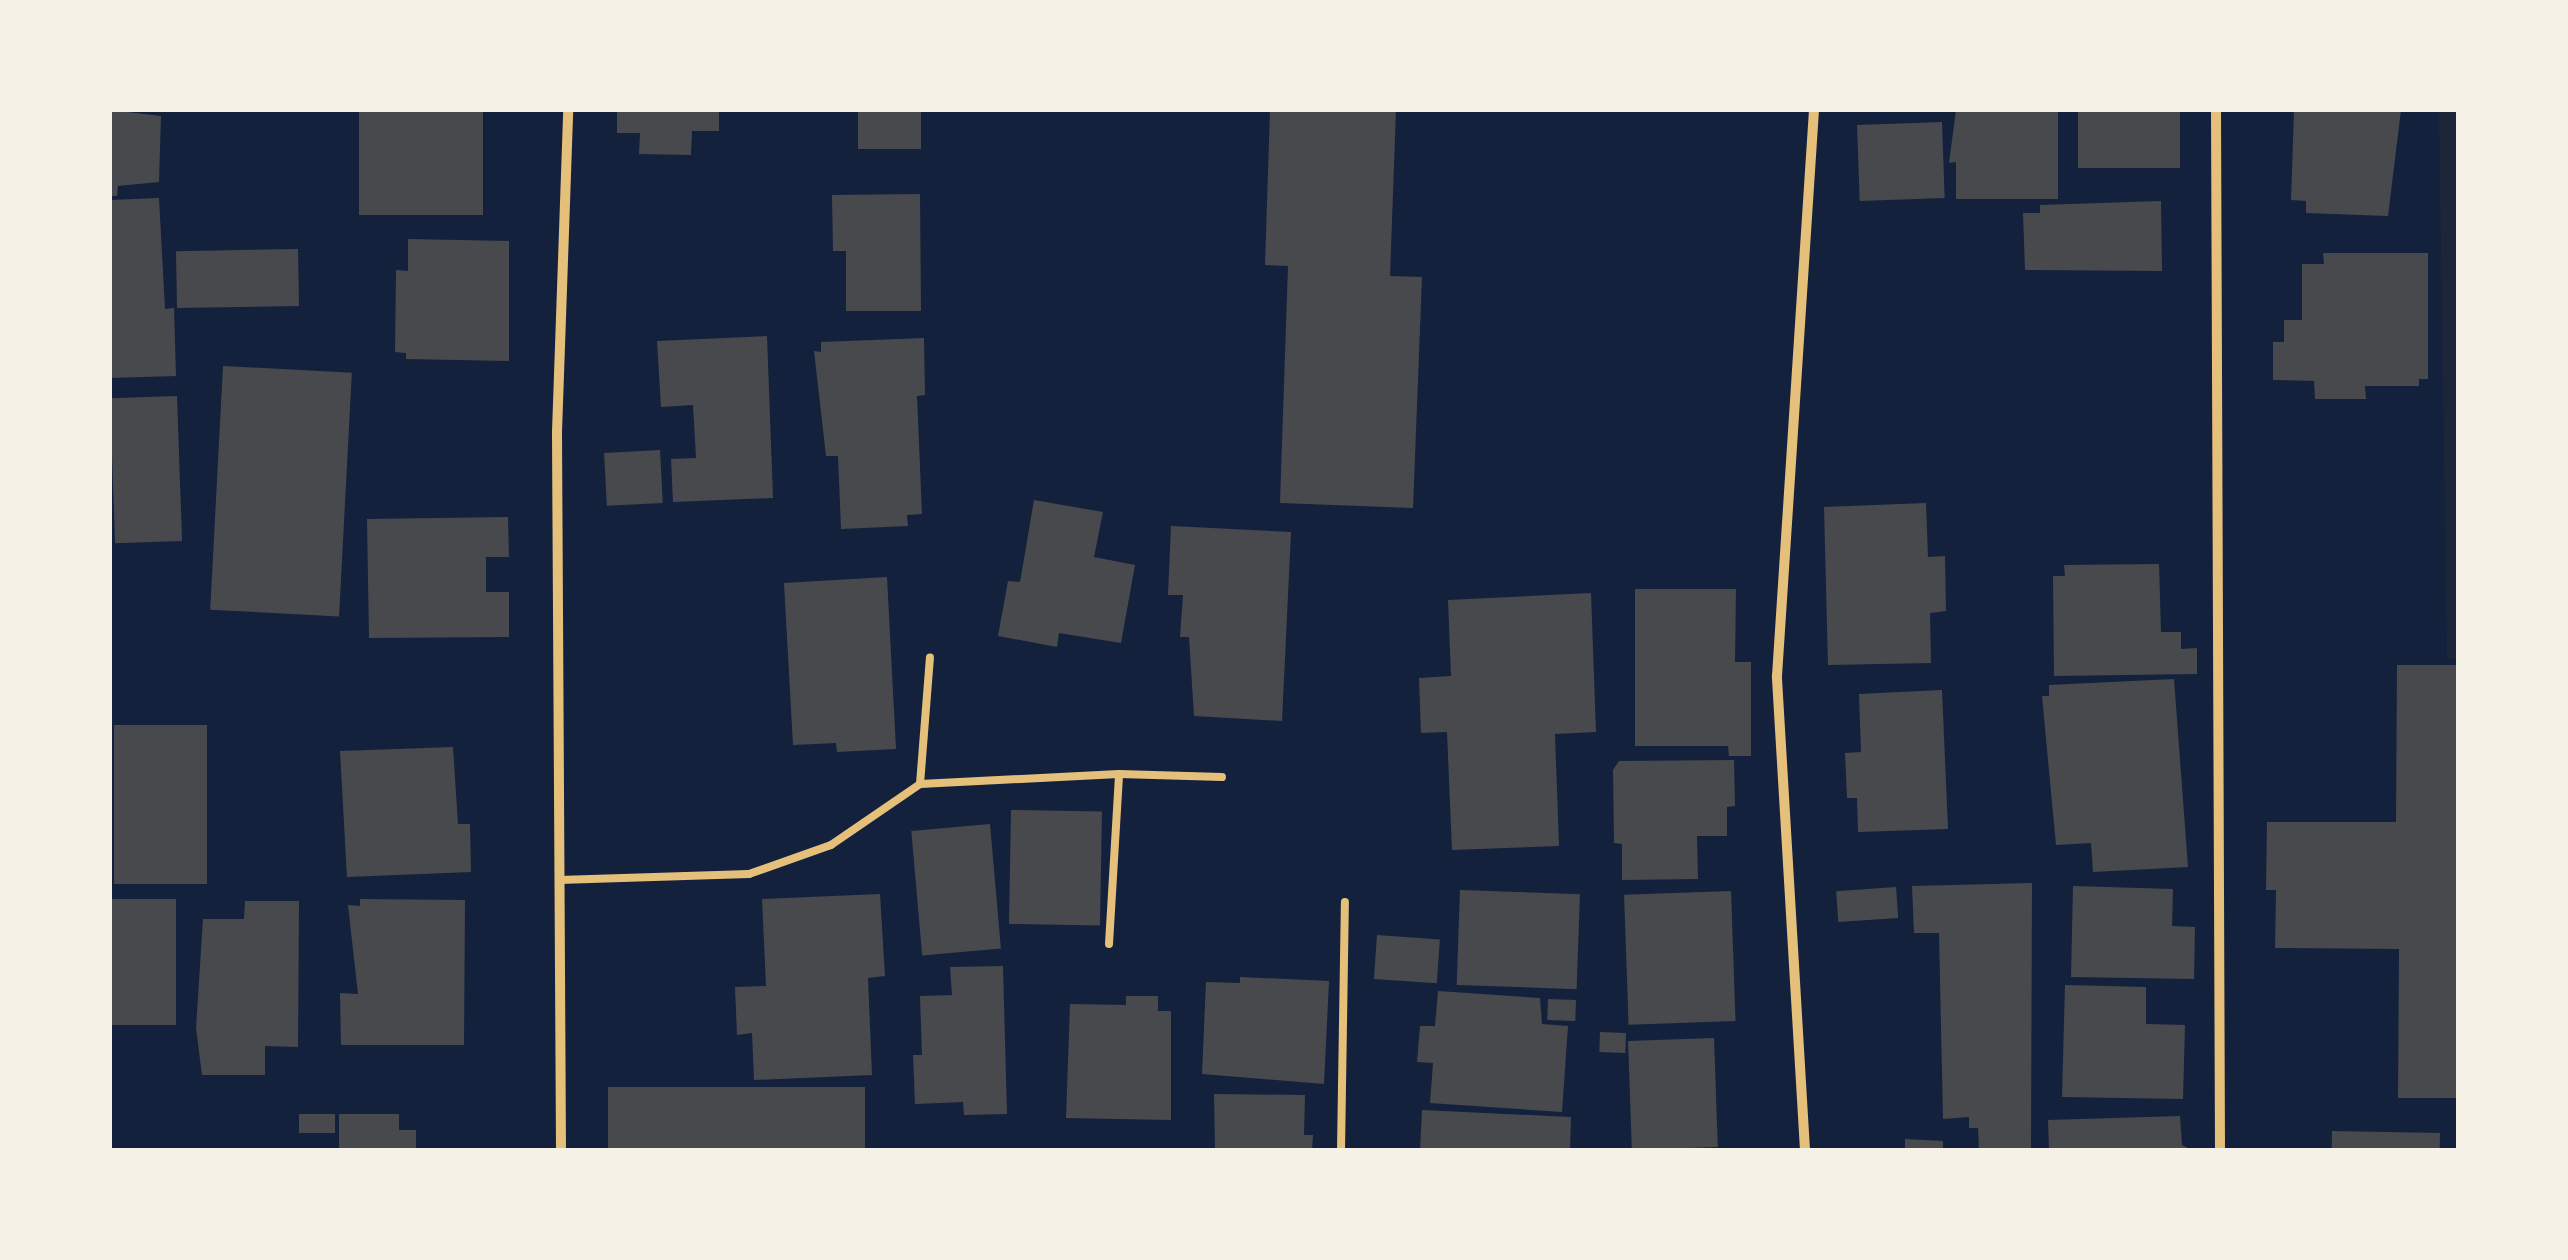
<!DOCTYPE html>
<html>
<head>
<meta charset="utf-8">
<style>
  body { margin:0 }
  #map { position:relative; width:2568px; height:1260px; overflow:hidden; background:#14213d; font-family:Signika,sans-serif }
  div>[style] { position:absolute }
  .green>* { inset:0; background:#1d2539 }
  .building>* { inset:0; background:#48494c; transform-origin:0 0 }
  .service>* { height:8px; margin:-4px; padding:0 4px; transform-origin:4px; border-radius:4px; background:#e5c07b }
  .minor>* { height:10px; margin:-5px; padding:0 5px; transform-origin:5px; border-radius:5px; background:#e5c07b }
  span { translate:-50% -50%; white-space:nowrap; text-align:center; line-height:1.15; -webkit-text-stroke:8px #f6f1e7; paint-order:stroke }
  .frame { position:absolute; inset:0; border:112px solid #f6f1e7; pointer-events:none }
</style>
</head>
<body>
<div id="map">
  <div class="green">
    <div style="clip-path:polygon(2439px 110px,2458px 110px,2458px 659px,2447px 659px)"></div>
  </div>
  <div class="building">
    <div style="clip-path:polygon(110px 110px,161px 116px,159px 182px,118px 186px,117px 196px,110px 196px)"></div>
    <div style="left:359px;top:110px;width:124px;height:105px"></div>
    <div style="clip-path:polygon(617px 110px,719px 110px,719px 131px,692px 131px,691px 155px,639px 154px,640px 133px,617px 133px)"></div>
    <div style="left:858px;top:110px;width:63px;height:39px"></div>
    <div style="clip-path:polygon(1270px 110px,1396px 110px,1390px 276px,1422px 277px,1413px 508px,1280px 503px,1288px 266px,1265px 265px)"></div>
    <div style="clip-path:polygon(1956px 110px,2058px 110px,2058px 199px,1956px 199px,1956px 162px,1949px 163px)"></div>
    <div style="left:2078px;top:110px;width:102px;height:58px"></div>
    <div style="clip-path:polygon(2294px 110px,2401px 110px,2388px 216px,2306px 213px,2306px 201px,2291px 200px)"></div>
    <div style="left:1942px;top:122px;width:76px;height:85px;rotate:88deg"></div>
    <div style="clip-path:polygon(920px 194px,921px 311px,846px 311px,846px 251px,833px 251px,832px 195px)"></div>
    <div style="clip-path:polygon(159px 198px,165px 309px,174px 308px,176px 376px,110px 378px,110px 200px)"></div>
    <div style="clip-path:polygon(2161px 201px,2162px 271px,2025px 270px,2023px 213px,2040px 213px,2040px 205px)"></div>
    <div style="clip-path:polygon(408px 239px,509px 241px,509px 361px,406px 359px,406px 353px,395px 352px,396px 270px,408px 271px)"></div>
    <div style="left:298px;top:249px;width:57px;height:122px;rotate:89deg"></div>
    <div style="clip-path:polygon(2323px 253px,2428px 253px,2428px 379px,2419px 379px,2419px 386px,2365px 386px,2366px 399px,2315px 399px,2314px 381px,2273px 380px,2273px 342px,2284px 342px,2284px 320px,2302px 320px,2302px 264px,2324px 264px)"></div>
    <div style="clip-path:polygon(767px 336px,773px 498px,673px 502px,671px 459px,696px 458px,693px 405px,661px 407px,657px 341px)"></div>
    <div style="clip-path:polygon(924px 338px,925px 395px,917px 396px,922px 514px,907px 515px,908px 526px,841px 529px,838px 456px,826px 456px,814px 351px,821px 352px,821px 342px)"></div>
    <div style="left:223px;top:366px;width:129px;height:244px;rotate:3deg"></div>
    <div style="left:177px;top:396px;width:145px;height:67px;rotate:88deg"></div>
    <div style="left:660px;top:450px;width:53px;height:56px;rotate:87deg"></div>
    <div style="clip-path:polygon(1034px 500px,1103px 512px,1094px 557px,1135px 565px,1121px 643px,1059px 633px,1057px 647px,998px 636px,1008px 581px,1020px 582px)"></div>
    <div style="clip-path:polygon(1926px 503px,1928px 557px,1945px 556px,1946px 611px,1930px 613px,1931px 663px,1828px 665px,1824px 507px)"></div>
    <div style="clip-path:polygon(508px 517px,509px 557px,486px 557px,486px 592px,509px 592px,509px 637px,369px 638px,367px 519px)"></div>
    <div style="clip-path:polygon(1171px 526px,1291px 532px,1282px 721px,1194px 716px,1189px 637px,1180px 637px,1183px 595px,1168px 595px)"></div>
    <div style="clip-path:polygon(2159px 564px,2161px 632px,2181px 632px,2181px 649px,2197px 648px,2197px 674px,2054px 676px,2053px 576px,2065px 576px,2064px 565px)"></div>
    <div style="clip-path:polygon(887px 577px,896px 749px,837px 752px,836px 743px,793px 745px,784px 583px)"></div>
    <div style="clip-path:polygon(1635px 589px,1736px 589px,1735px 662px,1751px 662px,1751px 756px,1729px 756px,1728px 746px,1635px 746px)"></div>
    <div style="clip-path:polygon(1591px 593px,1596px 732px,1555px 734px,1559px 846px,1452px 850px,1447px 732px,1421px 733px,1419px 678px,1451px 676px,1448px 600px)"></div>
    <div style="clip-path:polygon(2397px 665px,2458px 665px,2458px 1098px,2398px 1098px,2399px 949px,2275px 948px,2276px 890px,2266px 890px,2267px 822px,2396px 822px)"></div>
    <div style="clip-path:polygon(2174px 679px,2188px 867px,2093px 872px,2091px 843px,2056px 845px,2042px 696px,2049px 696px,2049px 685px)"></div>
    <div style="clip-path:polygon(1942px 690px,1948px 829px,1858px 832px,1857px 798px,1847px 798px,1845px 753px,1861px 752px,1859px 694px)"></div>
    <div style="left:114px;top:725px;width:93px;height:159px"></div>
    <div style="clip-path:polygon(453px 747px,458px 824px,470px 824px,471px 872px,347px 877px,340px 751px)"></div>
    <div style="clip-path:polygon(1734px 760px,1735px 806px,1727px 807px,1727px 836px,1697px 836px,1698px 879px,1622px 880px,1622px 844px,1614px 843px,1613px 770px,1619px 761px)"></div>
    <div style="left:1011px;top:810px;width:91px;height:114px;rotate:1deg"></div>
    <div style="left:990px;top:824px;width:125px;height:79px;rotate:85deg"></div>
    <div style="clip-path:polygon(2032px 883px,2031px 1150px,1979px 1150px,1978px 1128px,1969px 1128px,1969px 1117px,1943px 1119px,1939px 933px,1914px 933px,1912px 886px)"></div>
    <div style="clip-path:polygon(2073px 886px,2173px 889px,2172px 926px,2195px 927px,2194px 979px,2071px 977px)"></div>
    <div style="left:1896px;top:887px;width:31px;height:60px;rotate:86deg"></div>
    <div style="left:1460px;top:890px;width:120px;height:95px;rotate:2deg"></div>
    <div style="left:1731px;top:891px;width:130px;height:107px;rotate:88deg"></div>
    <div style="clip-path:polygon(880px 894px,885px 976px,868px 978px,872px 1075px,754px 1080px,752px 1033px,737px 1035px,735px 987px,766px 986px,762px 899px)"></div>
    <div style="left:176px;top:899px;width:126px;height:66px;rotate:90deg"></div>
    <div style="clip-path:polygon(360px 899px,465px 900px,464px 1045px,341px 1045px,340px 993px,358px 994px,348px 905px,360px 906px)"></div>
    <div style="clip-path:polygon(245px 901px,299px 901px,298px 1047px,265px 1046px,265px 1075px,202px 1075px,196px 1028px,203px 919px,244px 919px)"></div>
    <div style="left:1377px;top:935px;width:63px;height:44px;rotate:4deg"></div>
    <div style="clip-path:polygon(1003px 966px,1007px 1114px,964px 1115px,963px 1102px,915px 1104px,913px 1055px,922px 1055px,920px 996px,952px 995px,950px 967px)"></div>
    <div style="clip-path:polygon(1240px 977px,1329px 981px,1324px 1084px,1202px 1074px,1206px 982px,1240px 983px)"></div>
    <div style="clip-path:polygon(2065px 985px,2146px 987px,2146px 1024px,2185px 1025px,2183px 1099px,2062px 1097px)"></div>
    <div style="clip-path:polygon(1438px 991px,1540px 998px,1542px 1024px,1568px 1026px,1562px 1112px,1430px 1103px,1433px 1063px,1417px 1062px,1420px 1026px,1435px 1026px)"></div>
    <div style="clip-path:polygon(1126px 996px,1158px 996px,1158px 1011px,1171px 1011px,1171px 1120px,1066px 1118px,1070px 1004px,1126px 1005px)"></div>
    <div style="left:1548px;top:999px;width:28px;height:21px;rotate:2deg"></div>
    <div style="left:1600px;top:1032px;width:26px;height:20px;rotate:2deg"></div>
    <div style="left:1714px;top:1038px;width:109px;height:86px;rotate:88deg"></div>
    <div style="left:608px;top:1087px;width:257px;height:63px"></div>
    <div style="clip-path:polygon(1214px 1094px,1305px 1095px,1304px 1135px,1313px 1135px,1312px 1150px,1215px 1150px)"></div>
    <div style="clip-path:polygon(1422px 1110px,1571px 1117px,1570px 1150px,1420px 1150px)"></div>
    <div style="left:299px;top:1114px;width:36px;height:19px"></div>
    <div style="clip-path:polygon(339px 1114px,399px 1114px,399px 1130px,416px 1130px,416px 1150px,339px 1150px)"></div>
    <div style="clip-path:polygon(2180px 1116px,2182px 1145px,2192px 1150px,2049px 1150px,2048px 1120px)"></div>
    <div style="left:2332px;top:1131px;width:108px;height:19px;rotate:1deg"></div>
    <div style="clip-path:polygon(1905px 1139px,1943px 1141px,1943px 1150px,1905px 1150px)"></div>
  </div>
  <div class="service">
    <div style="left:920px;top:784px;width:127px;rotate:-85.5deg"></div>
    <div style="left:559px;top:880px;width:190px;rotate:-1.8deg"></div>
    <div style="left:749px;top:874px;width:87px;rotate:-19.5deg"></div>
    <div style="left:831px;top:845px;width:108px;rotate:-34.4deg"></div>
    <div style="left:920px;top:784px;width:199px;rotate:-2.9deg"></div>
    <div style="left:1119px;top:774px;width:103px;rotate:1.7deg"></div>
    <div style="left:1109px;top:944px;width:170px;rotate:-86.6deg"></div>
    <div style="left:1341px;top:1150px;width:248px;rotate:-89.1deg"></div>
  </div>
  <div class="minor">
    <div style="left:2216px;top:110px;width:1040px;rotate:89.78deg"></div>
    <div style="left:561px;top:1150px;width:718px;rotate:-90.32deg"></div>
    <div style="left:557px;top:432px;width:322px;rotate:-88deg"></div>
    <div style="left:1805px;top:1150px;width:475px;rotate:-93.4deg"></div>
    <div style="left:1777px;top:676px;width:567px;rotate:-86.26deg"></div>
  </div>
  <div class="frame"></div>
</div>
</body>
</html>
